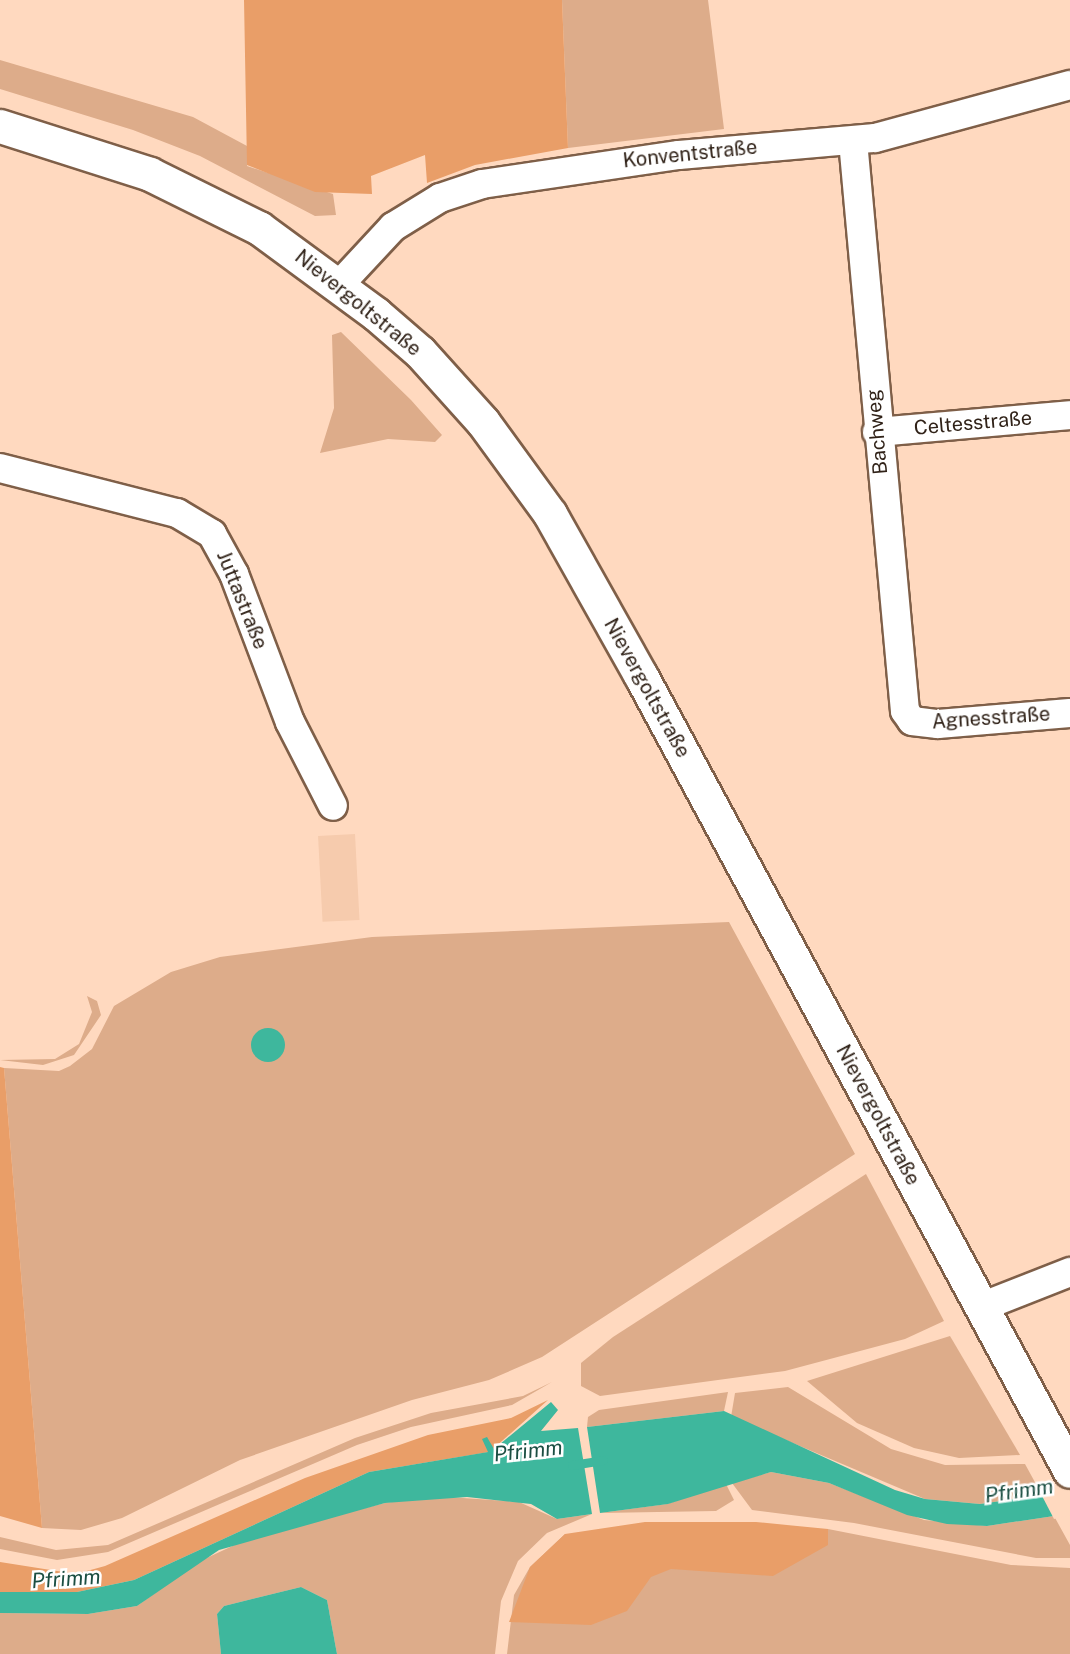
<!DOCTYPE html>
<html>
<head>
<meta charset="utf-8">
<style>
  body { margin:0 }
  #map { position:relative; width:1070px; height:1654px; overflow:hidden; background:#ffd9bf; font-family:"Public Sans",sans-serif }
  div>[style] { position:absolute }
  .built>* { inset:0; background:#f6cbad; transform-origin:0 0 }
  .green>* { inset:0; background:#ddac8a }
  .forest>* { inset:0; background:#e99e68 }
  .water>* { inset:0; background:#3eb79d }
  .round { border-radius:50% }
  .pier>* { inset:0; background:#ffd9bf }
  .stream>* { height:9px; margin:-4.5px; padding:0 4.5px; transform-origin:4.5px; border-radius:4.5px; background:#3eb79d }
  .roads { filter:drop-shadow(2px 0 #7f5f48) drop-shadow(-2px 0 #7f5f48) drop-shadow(0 2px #7f5f48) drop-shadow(0 -2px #7f5f48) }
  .minor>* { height:28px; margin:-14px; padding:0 14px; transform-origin:14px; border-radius:14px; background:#fff }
  .tertiary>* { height:33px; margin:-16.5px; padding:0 16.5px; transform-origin:16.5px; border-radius:16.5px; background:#fff }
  span { translate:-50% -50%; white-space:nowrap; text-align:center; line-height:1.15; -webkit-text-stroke:5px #fff; paint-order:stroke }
  .street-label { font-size:20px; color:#302218 }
  .water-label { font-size:21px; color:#1b4e42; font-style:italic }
</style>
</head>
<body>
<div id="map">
  <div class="built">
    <div style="left:355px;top:834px;width:86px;height:37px;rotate:87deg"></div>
  </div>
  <div class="green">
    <div style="clip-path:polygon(562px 0,708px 0,724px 129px,568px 148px)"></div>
    <div style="clip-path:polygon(0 60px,193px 117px,247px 146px,247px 166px,333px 194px,336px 215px,315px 216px,200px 156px,133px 130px,0 89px)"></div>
    <div style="clip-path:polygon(341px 332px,411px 400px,442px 435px,435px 442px,388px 439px,320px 453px,334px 408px,332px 335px)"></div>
    <div style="clip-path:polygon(729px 922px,855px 1154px,542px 1357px,489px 1380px,412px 1400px,240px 1460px,122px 1518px,81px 1530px,42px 1528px,4px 1068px,59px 1071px,70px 1066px,92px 1049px,114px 1006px,171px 972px,220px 957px,372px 937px)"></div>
    <div style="clip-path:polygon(87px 996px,97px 1001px,101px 1015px,74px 1055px,43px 1065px,0 1060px,55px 1059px,79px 1044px,92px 1012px)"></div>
    <div style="clip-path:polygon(866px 1174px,944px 1321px,905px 1339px,785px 1371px,600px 1396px,581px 1386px,581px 1363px,613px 1337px)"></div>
    <div style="clip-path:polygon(950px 1336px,1020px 1455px,959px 1458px,914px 1448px,857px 1423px,807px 1381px)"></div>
    <div style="clip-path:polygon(552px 1382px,512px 1405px,411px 1427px,357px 1445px,108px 1552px,57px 1560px,0 1549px,0 1537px,56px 1550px,108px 1545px,355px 1438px,431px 1413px,523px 1396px)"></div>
    <div style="clip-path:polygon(788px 1387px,891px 1449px,945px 1465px,1025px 1464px,1042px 1495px,980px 1504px,925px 1499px,731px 1417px,735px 1393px)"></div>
    <div style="clip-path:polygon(728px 1392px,724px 1411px,587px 1427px,588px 1417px,599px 1410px)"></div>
    <div style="clip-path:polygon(771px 1472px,829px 1483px,924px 1520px,987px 1526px,1054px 1516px,1070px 1545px,1070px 1558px,1036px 1558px,854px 1523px,752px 1510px,732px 1483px)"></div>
    <div style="clip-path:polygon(726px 1484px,734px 1500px,716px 1511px,600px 1513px,667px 1504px)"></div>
    <div style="clip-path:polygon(434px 1496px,519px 1502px,557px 1519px,592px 1514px,547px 1533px,518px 1561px,501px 1601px,495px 1654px,337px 1654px,327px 1600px,301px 1587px,224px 1606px,217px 1614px,221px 1654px,0 1654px,0 1613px,88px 1614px,137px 1606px,198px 1562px,254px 1536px,385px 1503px)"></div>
    <div style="clip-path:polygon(828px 1529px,1011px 1565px,1070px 1568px,1070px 1654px,507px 1654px,514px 1595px,530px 1567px,565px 1534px,827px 1545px)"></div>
  </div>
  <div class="forest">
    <div style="clip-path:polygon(244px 0,562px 0,568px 148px,475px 165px,427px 183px,425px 155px,371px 176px,372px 194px,315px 192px,247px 165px)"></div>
    <div style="clip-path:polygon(0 1067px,4px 1068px,42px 1528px,0 1516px)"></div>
    <div style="clip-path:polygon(548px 1400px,493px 1449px,483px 1439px,489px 1452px,369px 1472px,134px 1580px,77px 1592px,0 1592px,0 1562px,76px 1574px,105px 1566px,305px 1478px,428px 1435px,511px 1418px)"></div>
    <div style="clip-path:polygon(645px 1522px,756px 1522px,828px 1529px,828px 1545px,773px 1576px,671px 1569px,651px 1577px,627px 1611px,591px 1625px,509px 1622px,530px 1567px,565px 1534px)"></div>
  </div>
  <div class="water">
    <div class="round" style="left:251px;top:1028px;width:34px;height:34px"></div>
    <div style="clip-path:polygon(551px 1402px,558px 1410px,541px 1431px,578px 1428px,592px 1514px,557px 1519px,531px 1504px,467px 1497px,385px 1503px,219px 1550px,137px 1606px,88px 1614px,0 1613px,0 1592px,77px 1592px,134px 1580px,369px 1472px,488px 1452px,482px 1439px,487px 1437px,494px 1449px)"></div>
    <div style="clip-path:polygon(724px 1411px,895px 1490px,925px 1499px,980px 1504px,1042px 1495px,1054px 1516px,987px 1526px,947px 1524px,907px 1515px,829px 1483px,771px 1472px,668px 1504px,600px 1513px,587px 1427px)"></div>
    <div style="clip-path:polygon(301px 1587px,327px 1600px,337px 1654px,221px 1654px,217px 1614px,224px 1606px)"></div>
  </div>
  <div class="pier">
    <div style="clip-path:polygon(1070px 1486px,1070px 1515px,1054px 1519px,1040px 1492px)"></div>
  </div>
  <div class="stream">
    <div style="left:572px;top:1465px;width:31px;rotate:-9deg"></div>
  </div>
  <div class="roads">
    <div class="minor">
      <div style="left:853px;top:141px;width:572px;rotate:84.79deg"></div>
      <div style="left:905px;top:711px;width:12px;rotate:55deg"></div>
      <div style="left:912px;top:721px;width:26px;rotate:7deg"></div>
      <div style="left:938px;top:724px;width:132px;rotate:-4.8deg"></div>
      <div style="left:340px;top:284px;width:78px;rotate:-47.1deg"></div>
      <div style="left:393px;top:227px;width:55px;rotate:-31.7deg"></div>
      <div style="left:440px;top:198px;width:44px;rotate:-18.4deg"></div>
      <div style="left:482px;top:184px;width:199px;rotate:-8.4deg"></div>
      <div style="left:679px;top:155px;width:197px;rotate:-5deg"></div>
      <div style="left:875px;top:138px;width:202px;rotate:-15.2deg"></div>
      <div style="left:877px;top:432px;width:194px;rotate:-5deg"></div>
      <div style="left:0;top:468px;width:183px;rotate:14.3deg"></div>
      <div style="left:177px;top:513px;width:41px;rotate:31deg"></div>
      <div style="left:212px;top:534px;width:46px;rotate:61.2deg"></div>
      <div style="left:234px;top:574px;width:158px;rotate:69.3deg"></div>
      <div style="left:290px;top:722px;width:94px;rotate:62.9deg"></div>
      <div style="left:981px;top:1307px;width:96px;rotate:-21.5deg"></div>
    </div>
    <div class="tertiary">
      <div style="left:0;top:126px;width:157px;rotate:17.7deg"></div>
      <div style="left:150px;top:174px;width:122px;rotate:26.4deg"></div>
      <div style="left:259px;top:228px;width:145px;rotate:36.3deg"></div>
      <div style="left:376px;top:314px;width:58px;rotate:40.8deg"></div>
      <div style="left:420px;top:352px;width:94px;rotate:48deg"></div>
      <div style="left:483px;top:422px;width:114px;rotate:53.9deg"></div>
      <div style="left:550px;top:514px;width:186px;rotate:60.7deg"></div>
      <div style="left:641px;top:676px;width:903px;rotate:61.65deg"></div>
    </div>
  </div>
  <div class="street-label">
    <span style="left:690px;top:154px;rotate:-6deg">Konventstraße</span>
    <span style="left:358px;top:303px;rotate:39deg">Nievergoltstraße</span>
    <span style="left:973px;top:423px;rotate:-5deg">Celtesstraße</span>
    <span style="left:877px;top:432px;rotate:-95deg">Bachweg</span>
    <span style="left:242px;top:600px;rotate:68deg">Juttastraße</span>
    <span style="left:647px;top:688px;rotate:61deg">Nievergoltstraße</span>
    <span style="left:991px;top:718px;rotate:-4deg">Agnesstraße</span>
    <span style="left:878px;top:1115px;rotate:62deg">Nievergoltstraße</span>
  </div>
  <div class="water-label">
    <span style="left:528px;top:1451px;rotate:-6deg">Pfrimm</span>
    <span style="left:1019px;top:1491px;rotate:-8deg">Pfrimm</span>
    <span style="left:66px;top:1579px;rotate:-4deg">Pfrimm</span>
  </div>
</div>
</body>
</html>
